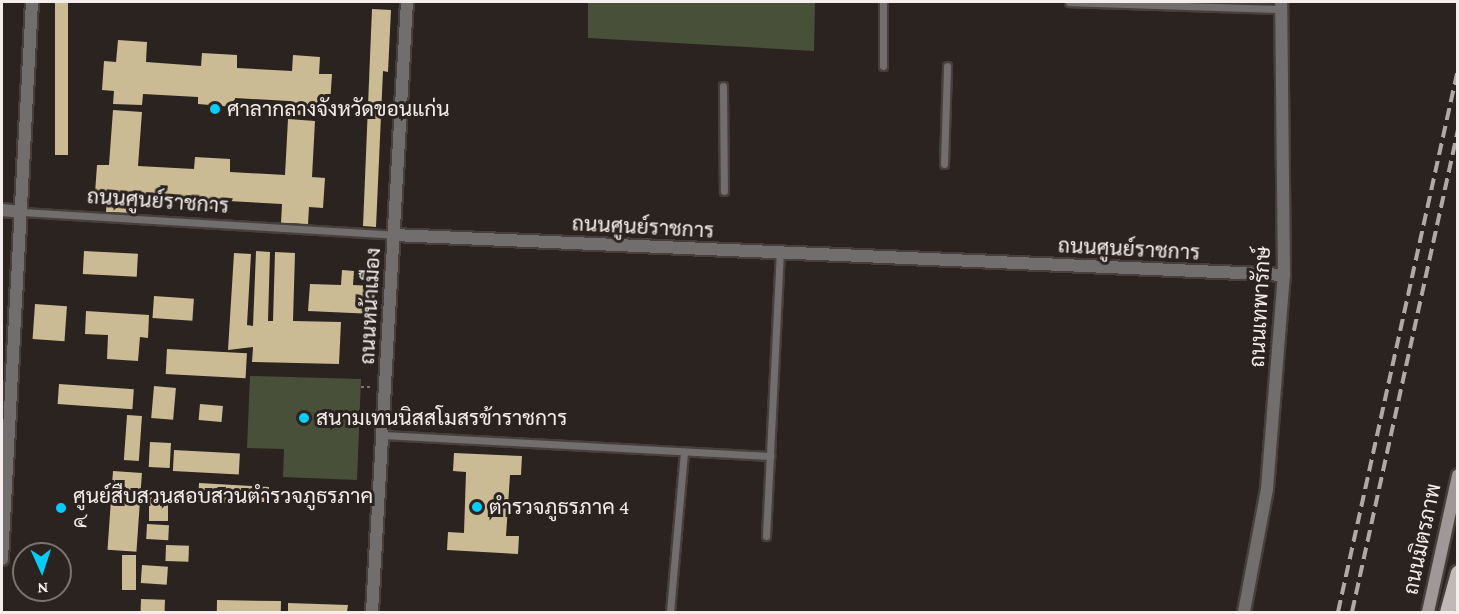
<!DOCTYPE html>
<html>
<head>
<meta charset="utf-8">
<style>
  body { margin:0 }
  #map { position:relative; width:1459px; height:614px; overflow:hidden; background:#2a231f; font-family:"Crimson Pro",Sarabun,serif }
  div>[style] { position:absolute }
  .green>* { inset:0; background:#495039 }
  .building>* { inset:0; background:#cbbb94; transform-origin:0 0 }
  .path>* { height:2px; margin-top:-1px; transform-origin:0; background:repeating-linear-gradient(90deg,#7b7471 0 3px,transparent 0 6px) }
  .roads { filter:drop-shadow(2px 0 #463f3c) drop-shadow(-2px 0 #463f3c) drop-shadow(0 2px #463f3c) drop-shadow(0 -2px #463f3c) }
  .service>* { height:7px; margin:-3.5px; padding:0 3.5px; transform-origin:3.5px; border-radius:3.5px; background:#726e6e }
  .tertiary>* { height:12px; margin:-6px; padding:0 6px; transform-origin:6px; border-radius:6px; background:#726e6e }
  .secondary>* { height:12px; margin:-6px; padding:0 6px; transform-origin:6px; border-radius:6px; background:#9f9898 }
  .primary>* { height:15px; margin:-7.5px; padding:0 7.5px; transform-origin:7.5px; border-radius:7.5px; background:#c1b8b8 }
  .rail>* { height:4px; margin-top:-2px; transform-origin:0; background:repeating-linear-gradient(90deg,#afaaa7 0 12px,transparent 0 18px) }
  .dots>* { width:16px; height:16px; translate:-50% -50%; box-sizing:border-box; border:3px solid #2a231f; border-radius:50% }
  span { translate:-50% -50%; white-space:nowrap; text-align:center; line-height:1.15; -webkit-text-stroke:6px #2a231f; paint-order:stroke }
  .poi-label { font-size:21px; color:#f3eeec }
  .left { translate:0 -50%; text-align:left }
  .street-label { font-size:21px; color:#f3eeec }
  .frame { position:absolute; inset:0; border:3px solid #f3eeec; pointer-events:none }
  .north { position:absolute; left:12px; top:542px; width:60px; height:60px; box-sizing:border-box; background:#2a231f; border:2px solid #7a7471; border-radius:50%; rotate:177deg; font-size:16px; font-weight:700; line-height:24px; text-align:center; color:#f3eeec }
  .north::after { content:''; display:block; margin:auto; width:21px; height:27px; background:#07cbf9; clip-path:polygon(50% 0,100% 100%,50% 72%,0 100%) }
</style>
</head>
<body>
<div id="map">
  <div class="green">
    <div style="clip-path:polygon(588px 2px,815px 2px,814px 51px,588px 38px)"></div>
    <div style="clip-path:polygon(250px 376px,361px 379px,357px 480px,283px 477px,284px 449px,247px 448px)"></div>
  </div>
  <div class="building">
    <div style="left:55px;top:2px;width:13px;height:153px"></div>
    <div style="clip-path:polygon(372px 9px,391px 10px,388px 72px,383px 71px,376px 227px,363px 226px)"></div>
    <div style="clip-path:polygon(118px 40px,147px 42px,146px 62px,201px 66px,202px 53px,237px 55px,237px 68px,292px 71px,293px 55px,320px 57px,319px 74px,332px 74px,330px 104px,316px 104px,315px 116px,288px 114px,289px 101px,235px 98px,234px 107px,198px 104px,198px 97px,143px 94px,142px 105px,113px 104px,114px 91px,102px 90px,104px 61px,116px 62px)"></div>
    <div style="clip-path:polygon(113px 110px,142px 112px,138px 166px,194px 169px,195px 157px,230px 159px,230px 172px,285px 175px,288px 119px,315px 121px,312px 177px,325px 178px,323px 208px,309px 207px,308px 224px,281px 223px,282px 204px,228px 201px,227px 210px,191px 208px,191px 201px,134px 197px,133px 213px,106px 212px,107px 194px,95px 193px,97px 165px,109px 165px)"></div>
    <div style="left:84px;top:251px;width:54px;height:23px;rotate:3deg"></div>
    <div style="clip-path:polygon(256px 251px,270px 252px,268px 321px,273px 321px,275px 252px,295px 253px,293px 321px,341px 322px,339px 364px,252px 362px,253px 347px,228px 350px,234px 253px,251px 254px,247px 325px,253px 326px)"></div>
    <div style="clip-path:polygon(342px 270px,354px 271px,353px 285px,375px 286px,374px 314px,308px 311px,310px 284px,341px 285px)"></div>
    <div style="left:154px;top:296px;width:40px;height:22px;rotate:4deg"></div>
    <div style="left:35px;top:304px;width:32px;height:35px;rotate:4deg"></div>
    <div style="clip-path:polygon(86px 311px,149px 315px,148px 338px,140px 337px,138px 361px,107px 359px,108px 335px,85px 334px)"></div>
    <div style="left:167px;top:349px;width:80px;height:25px;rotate:3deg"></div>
    <div style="left:59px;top:384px;width:75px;height:20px;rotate:4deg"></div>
    <div style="left:154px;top:386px;width:22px;height:32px;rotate:5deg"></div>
    <div style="left:200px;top:404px;width:23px;height:16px;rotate:5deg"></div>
    <div style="left:127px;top:415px;width:15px;height:45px;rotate:4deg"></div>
    <div style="left:150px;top:442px;width:21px;height:25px;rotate:3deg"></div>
    <div style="left:174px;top:450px;width:66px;height:21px;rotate:3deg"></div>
    <div style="clip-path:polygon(454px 453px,522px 456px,521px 475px,510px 475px,506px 536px,519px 536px,518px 554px,447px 550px,448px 532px,464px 533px,466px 472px,453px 471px)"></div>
    <div style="left:113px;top:471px;width:29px;height:79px;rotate:4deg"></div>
    <div style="clip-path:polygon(199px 483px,269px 487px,268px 502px,198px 503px)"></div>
    <div style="left:149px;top:496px;width:19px;height:25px"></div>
    <div style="left:147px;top:524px;width:22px;height:15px;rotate:3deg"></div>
    <div style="left:166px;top:545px;width:23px;height:16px;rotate:2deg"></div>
    <div style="left:122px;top:555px;width:14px;height:35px"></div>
    <div style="left:142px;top:565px;width:26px;height:18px;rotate:4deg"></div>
    <div style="left:141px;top:599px;width:24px;height:13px;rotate:2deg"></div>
    <div style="left:217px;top:600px;width:64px;height:12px;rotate:1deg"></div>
    <div style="clip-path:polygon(288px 603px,348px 605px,347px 612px,288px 612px)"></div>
  </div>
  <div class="path">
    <div style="left:361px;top:387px;width:12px"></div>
  </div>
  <div class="roads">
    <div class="service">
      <div style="left:1069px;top:2px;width:212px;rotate:1.9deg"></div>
      <div style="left:883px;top:66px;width:64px;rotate:-90deg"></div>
      <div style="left:723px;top:86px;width:105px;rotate:89.5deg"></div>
      <div style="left:944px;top:164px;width:98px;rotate:-88.2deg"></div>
      <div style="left:22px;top:212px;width:373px;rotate:3.5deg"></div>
      <div style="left:382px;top:435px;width:389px;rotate:3.1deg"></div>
      <div style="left:766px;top:536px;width:284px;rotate:-87.2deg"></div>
      <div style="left:670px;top:612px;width:161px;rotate:-85deg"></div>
    </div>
    <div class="tertiary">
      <div style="left:2px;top:210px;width:20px;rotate:6deg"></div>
      <div style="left:394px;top:235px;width:891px;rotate:2.57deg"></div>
      <div style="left:2px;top:559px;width:558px;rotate:-86.92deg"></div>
      <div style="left:372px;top:612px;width:611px;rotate:-86.72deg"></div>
      <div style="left:1244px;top:612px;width:125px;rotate:-79.4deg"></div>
      <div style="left:1267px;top:489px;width:215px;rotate:-85.5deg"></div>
      <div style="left:1284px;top:275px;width:273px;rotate:-90.6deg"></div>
    </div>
    <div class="secondary">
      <div style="left:1428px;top:612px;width:140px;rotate:-77.6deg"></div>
    </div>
    <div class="primary">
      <div style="left:1447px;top:612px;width:41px;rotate:-74.6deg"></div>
    </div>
  </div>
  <div class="rail">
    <div style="left:1338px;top:612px;width:556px;rotate:-77.54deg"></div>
    <div style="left:1352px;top:612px;width:495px;rotate:-77.6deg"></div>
  </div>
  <div class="dots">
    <div style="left:215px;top:109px;background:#07cbf9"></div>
    <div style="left:304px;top:418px;background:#07cbf9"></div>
    <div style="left:477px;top:507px;background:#07cbf9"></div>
    <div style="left:61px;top:508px;background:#07cbf9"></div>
  </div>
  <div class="poi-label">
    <span class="left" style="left:227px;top:109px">ศาลากลางจังหวัดขอนแก่น</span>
    <span class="left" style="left:316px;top:418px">สนามเทนนิสสโมสรข้าราชการ</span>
    <span class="left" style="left:73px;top:508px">ศูนย์สืบสวนสอบสวนตำรวจภูธรภาค<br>๔</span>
    <span class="left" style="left:489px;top:507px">ตำรวจภูธรภาค 4</span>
  </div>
  <div class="street-label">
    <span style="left:158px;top:201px;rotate:4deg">ถนนศูนย์ราชการ</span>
    <span style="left:643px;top:227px;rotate:3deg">ถนนศูนย์ราชการ</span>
    <span style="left:1129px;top:249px;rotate:3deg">ถนนศูนย์ราชการ</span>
    <span style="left:370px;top:306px;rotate:-87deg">ถนนหน้าเมือง</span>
    <span style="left:1260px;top:307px;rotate:-87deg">ถนนเทพารักษ์</span>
    <span style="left:1422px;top:539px;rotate:-78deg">ถนนมิตรภาพ</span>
  </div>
  <div class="frame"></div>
  <div class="north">N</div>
</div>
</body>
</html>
